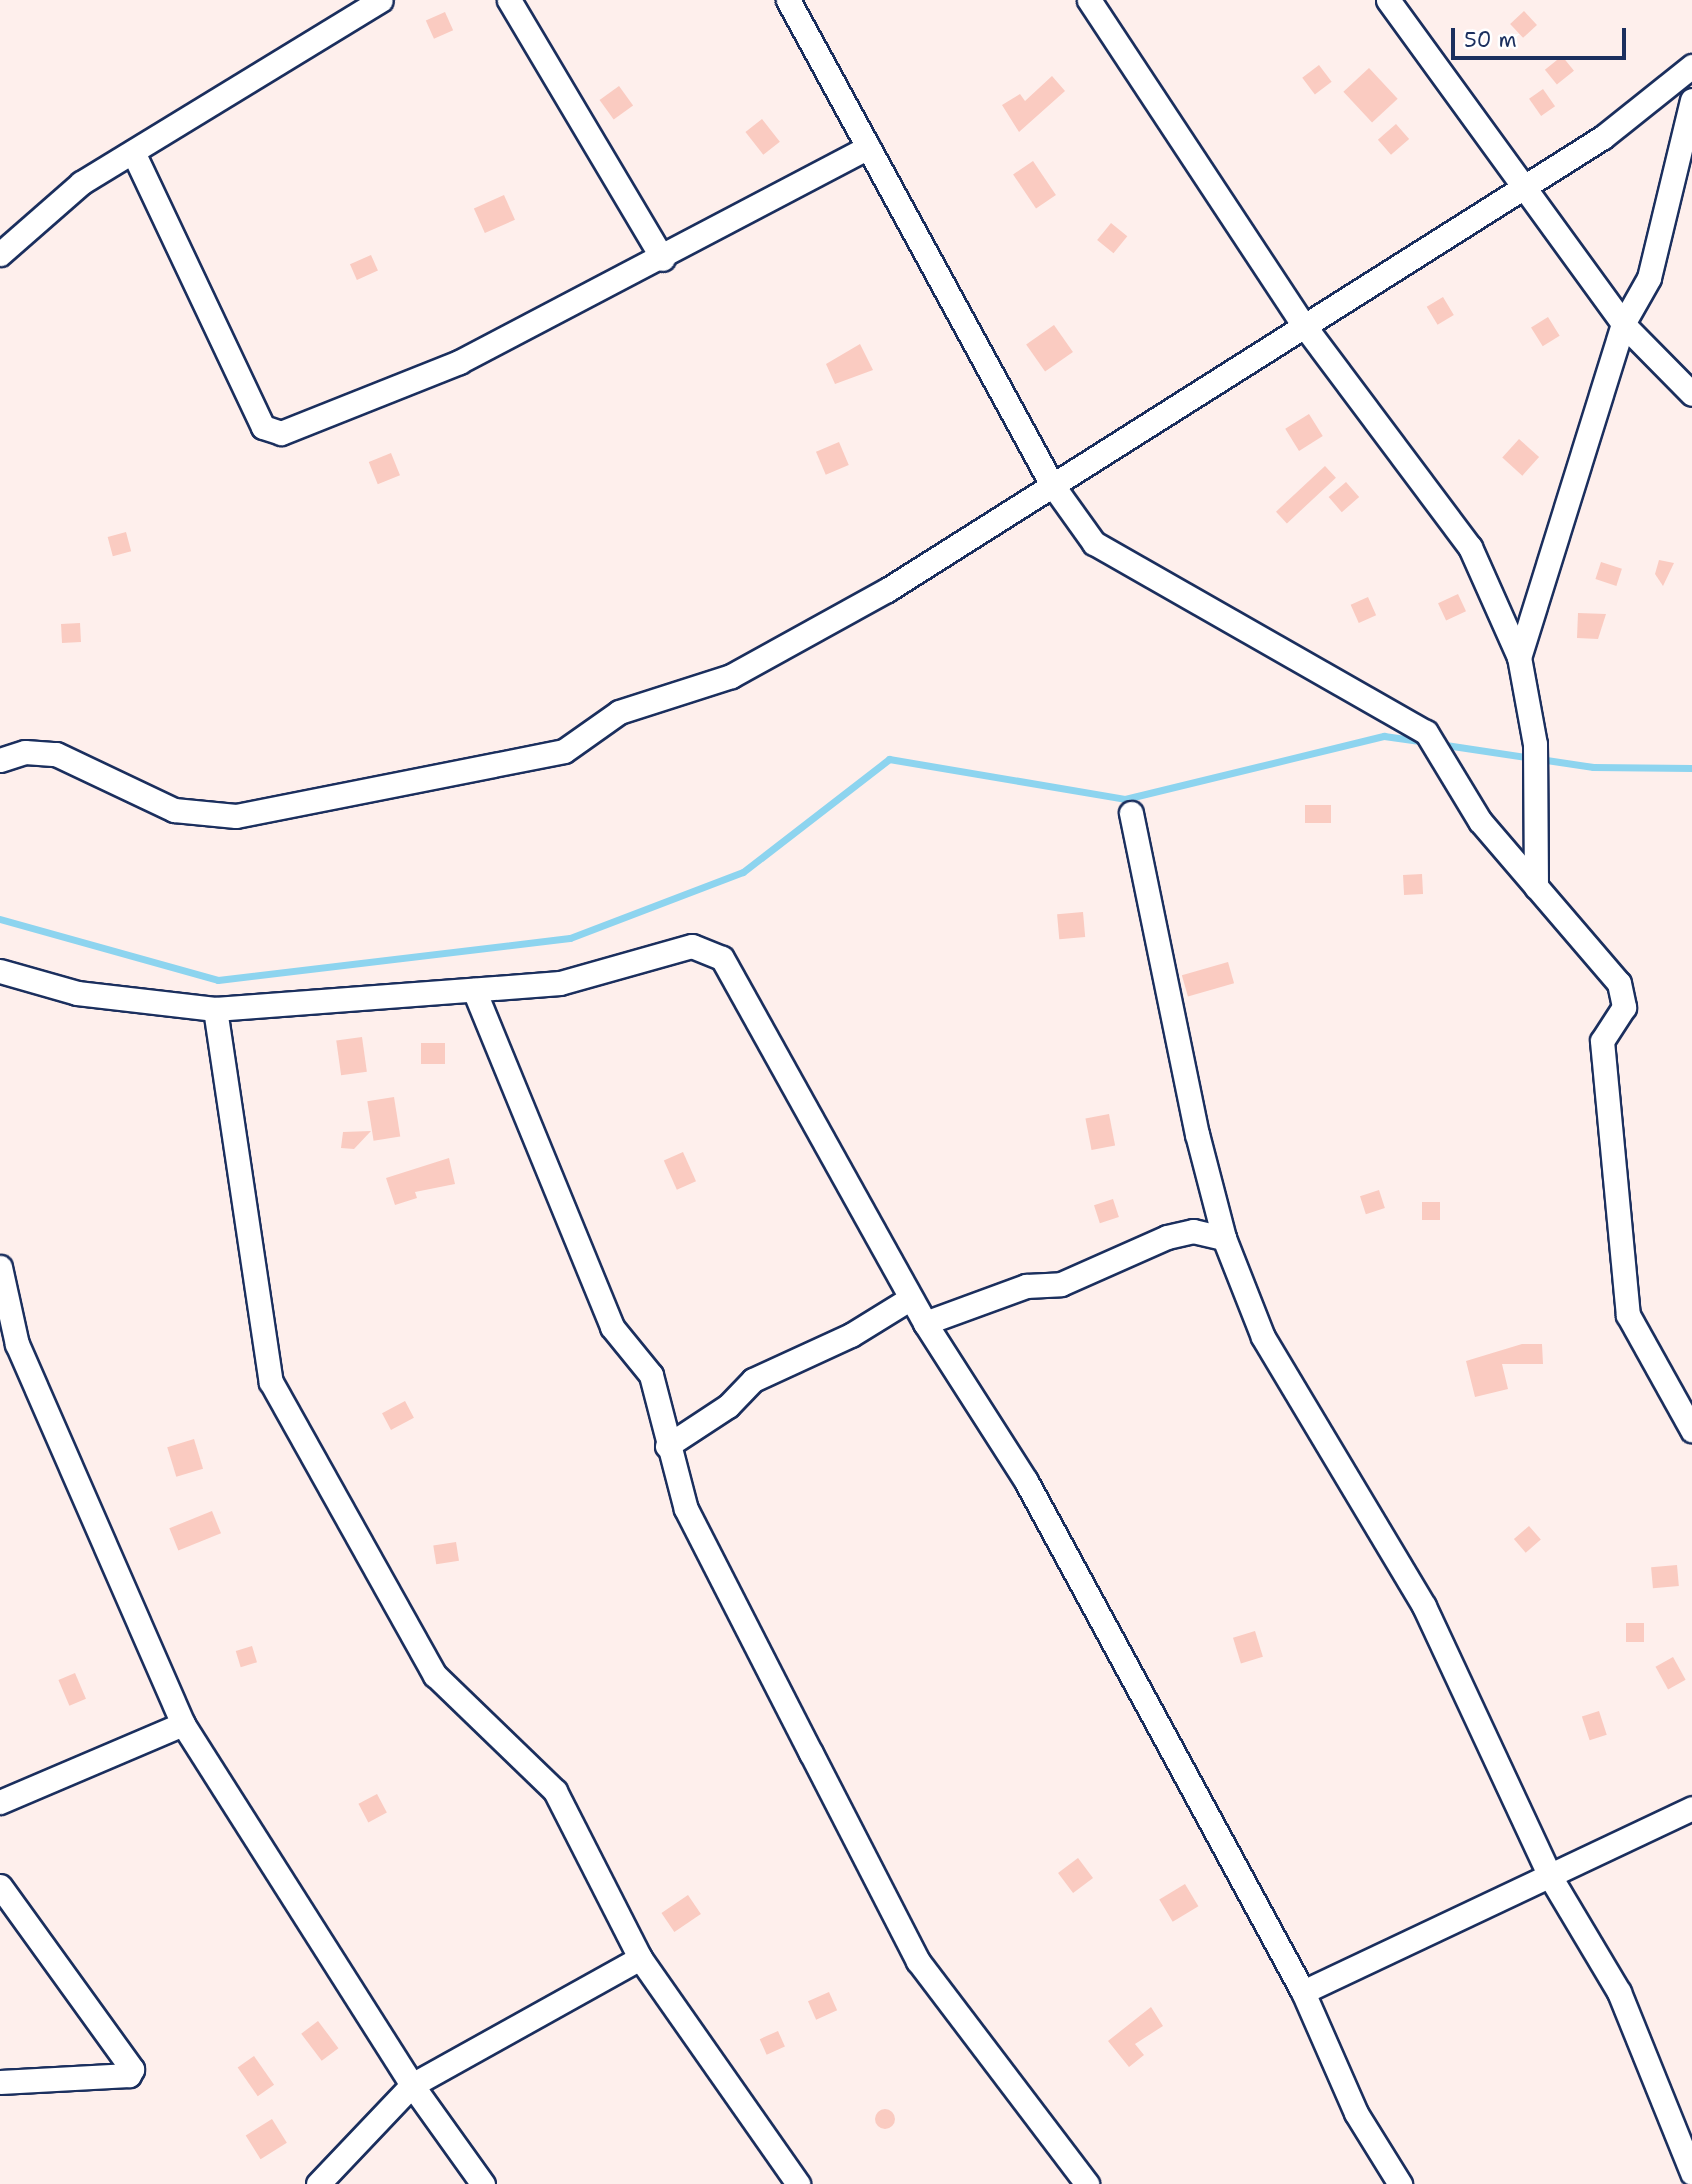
<!DOCTYPE html>
<html>
<head>
<meta charset="utf-8">
<style>
  body { margin:0 }
  #map { position:relative; width:1692px; height:2184px; overflow:hidden; background:#feefec; font-family:"Shantell Sans",sans-serif }
  div>[style] { position:absolute }
  .stream>* { height:7px; margin:-3.5px; padding:0 3.5px; transform-origin:3.5px; border-radius:3.5px; background:#8dd4ef }
  .building>* { inset:0; background:#facbc1; transform-origin:0 0 }
  .round { border-radius:50% }
  .roads { filter:drop-shadow(2px 0 #1b2f5e) drop-shadow(-2px 0 #1b2f5e) drop-shadow(0 2px #1b2f5e) drop-shadow(0 -2px #1b2f5e) }
  .minor>* { height:23px; margin:-11.5px; padding:0 11.5px; transform-origin:11.5px; border-radius:11.5px; background:#fff }
  span { translate:-50% -50%; white-space:nowrap; text-align:center; line-height:1.15; -webkit-text-stroke:5px #fff; paint-order:stroke }
  .scale { position:absolute; left:1451px; top:28px; width:175px; height:32px; box-sizing:border-box; border:4px solid #1b2f5e; border-top:0; padding-left:9px; font-size:21px; line-height:24px; white-space:nowrap; color:#1b2f5e; -webkit-text-stroke:5px #fff; paint-order:stroke }
</style>
</head>
<body>
<div id="map">
  <div class="stream">
    <div style="left:1439px;top:744px;width:156px;rotate:8.5deg"></div>
    <div style="left:1593px;top:767px;width:99px;rotate:0.6deg"></div>
    <div style="left:0;top:919px;width:226px;rotate:15.6deg"></div>
    <div style="left:218px;top:980px;width:354px;rotate:-6.8deg"></div>
    <div style="left:570px;top:938px;width:185px;rotate:-20.9deg"></div>
    <div style="left:743px;top:872px;width:185px;rotate:-37.7deg"></div>
    <div style="left:889px;top:759px;width:239px;rotate:9.6deg"></div>
    <div style="left:1125px;top:799px;width:267px;rotate:-13.7deg"></div>
    <div style="left:1384px;top:736px;width:43px;rotate:7.9deg"></div>
  </div>
  <div class="building">
    <div style="left:1524px;top:11px;width:19px;height:19px;rotate:47deg"></div>
    <div style="left:445px;top:12px;width:20px;height:21px;rotate:66deg"></div>
    <div style="left:1562px;top:56px;width:19px;height:22px;rotate:51deg"></div>
    <div style="left:1319px;top:65px;width:21px;height:21px;rotate:53deg"></div>
    <div style="left:1369px;top:68px;width:42px;height:35px;rotate:47deg"></div>
    <div style="clip-path:polygon(1052px 76px,1065px 91px,1019px 132px,1002px 105px,1020px 94px,1025px 101px)"></div>
    <div style="left:619px;top:86px;width:24px;height:24px;rotate:54deg"></div>
    <div style="left:1543px;top:89px;width:21px;height:17px;rotate:55deg"></div>
    <div style="left:762px;top:119px;width:29px;height:21px;rotate:52deg"></div>
    <div style="left:1396px;top:124px;width:20px;height:24px;rotate:49deg"></div>
    <div style="left:1033px;top:161px;width:41px;height:24px;rotate:56deg"></div>
    <div style="left:504px;top:195px;width:27px;height:33px;rotate:66deg"></div>
    <div style="left:1111px;top:223px;width:21px;height:22px;rotate:39deg"></div>
    <div style="left:371px;top:255px;width:17px;height:23px;rotate:66deg"></div>
    <div style="left:1443px;top:297px;width:21px;height:19px;rotate:59deg"></div>
    <div style="left:1548px;top:317px;width:22px;height:20px;rotate:58deg"></div>
    <div style="left:1054px;top:325px;width:33px;height:34px;rotate:55deg"></div>
    <div style="clip-path:polygon(860px 344px,873px 370px,835px 384px,826px 364px)"></div>
    <div style="left:1309px;top:414px;width:26px;height:28px;rotate:58deg"></div>
    <div style="left:1519px;top:439px;width:27px;height:25px;rotate:42deg"></div>
    <div style="left:839px;top:442px;width:25px;height:25px;rotate:67deg"></div>
    <div style="left:391px;top:453px;width:24px;height:24px;rotate:68deg"></div>
    <div style="left:1325px;top:466px;width:16px;height:67px;rotate:47deg"></div>
    <div style="left:1346px;top:482px;width:20px;height:23px;rotate:49deg"></div>
    <div style="left:126px;top:532px;width:20px;height:19px;rotate:75deg"></div>
    <div style="clip-path:polygon(1659px 560px,1674px 563px,1663px 586px,1655px 574px)"></div>
    <div style="left:1601px;top:562px;width:22px;height:18px;rotate:18deg"></div>
    <div style="left:1458px;top:594px;width:19px;height:22px;rotate:65deg"></div>
    <div style="left:1368px;top:597px;width:20px;height:19px;rotate:66deg"></div>
    <div style="clip-path:polygon(1578px 613px,1606px 614px,1598px 639px,1577px 638px)"></div>
    <div style="left:80px;top:623px;width:19px;height:19px;rotate:87deg"></div>
    <div style="left:1331px;top:805px;width:18px;height:26px;rotate:90deg"></div>
    <div style="left:1422px;top:874px;width:20px;height:19px;rotate:87deg"></div>
    <div style="left:1083px;top:912px;width:25px;height:26px;rotate:85deg"></div>
    <div style="left:1228px;top:962px;width:22px;height:48px;rotate:74deg"></div>
    <div style="left:362px;top:1037px;width:35px;height:26px;rotate:82deg"></div>
    <div style="left:421px;top:1043px;width:24px;height:21px"></div>
    <div style="left:394px;top:1097px;width:40px;height:27px;rotate:81deg"></div>
    <div style="left:1109px;top:1114px;width:32px;height:24px;rotate:79deg"></div>
    <div style="clip-path:polygon(371px 1131px,354px 1149px,341px 1148px,343px 1132px)"></div>
    <div style="left:683px;top:1152px;width:32px;height:21px;rotate:66deg"></div>
    <div style="clip-path:polygon(449px 1158px,455px 1184px,415px 1192px,417px 1198px,395px 1205px,386px 1178px)"></div>
    <div style="left:1379px;top:1190px;width:19px;height:20px;rotate:72deg"></div>
    <div style="left:1113px;top:1199px;width:19px;height:20px;rotate:72deg"></div>
    <div style="left:1422px;top:1202px;width:18px;height:18px"></div>
    <div style="clip-path:polygon(1522px 1344px,1542px 1344px,1543px 1364px,1502px 1364px,1508px 1389px,1475px 1397px,1466px 1361px)"></div>
    <div style="left:405px;top:1401px;width:19px;height:26px;rotate:62deg"></div>
    <div style="left:194px;top:1439px;width:31px;height:28px;rotate:73deg"></div>
    <div style="left:212px;top:1511px;width:24px;height:46px;rotate:68deg"></div>
    <div style="left:1529px;top:1526px;width:18px;height:20px;rotate:49deg"></div>
    <div style="left:456px;top:1542px;width:19px;height:23px;rotate:81deg"></div>
    <div style="left:1677px;top:1565px;width:21px;height:26px;rotate:85deg"></div>
    <div style="left:1626px;top:1623px;width:18px;height:19px"></div>
    <div style="left:1255px;top:1631px;width:27px;height:23px;rotate:73deg"></div>
    <div style="left:252px;top:1646px;width:17px;height:17px;rotate:73deg"></div>
    <div style="left:1673px;top:1657px;width:26px;height:20px;rotate:61deg"></div>
    <div style="left:75px;top:1673px;width:28px;height:18px;rotate:67deg"></div>
    <div style="left:1599px;top:1711px;width:25px;height:18px;rotate:72deg"></div>
    <div style="left:377px;top:1794px;width:21px;height:21px;rotate:62deg"></div>
    <div style="left:1078px;top:1858px;width:25px;height:25px;rotate:53deg"></div>
    <div style="left:1185px;top:1884px;width:26px;height:30px;rotate:59deg"></div>
    <div style="left:688px;top:1895px;width:23px;height:32px;rotate:56deg"></div>
    <div style="left:829px;top:1992px;width:20px;height:23px;rotate:66deg"></div>
    <div style="clip-path:polygon(1151px 2007px,1163px 2026px,1135px 2044px,1144px 2055px,1129px 2067px,1108px 2041px)"></div>
    <div style="left:318px;top:2021px;width:34px;height:21px;rotate:53deg"></div>
    <div style="left:778px;top:2031px;width:17px;height:20px;rotate:66deg"></div>
    <div style="left:254px;top:2056px;width:35px;height:20px;rotate:55deg"></div>
    <div class="round" style="left:875px;top:2109px;width:20px;height:20px"></div>
    <div style="left:272px;top:2119px;width:28px;height:31px;rotate:58deg"></div>
  </div>
  <div class="roads">
    <div class="minor">
      <div style="left:509px;top:0;width:301px;rotate:59.3deg"></div>
      <div style="left:788px;top:0;width:550px;rotate:61.43deg"></div>
      <div style="left:1051px;top:483px;width:74px;rotate:54.4deg"></div>
      <div style="left:1094px;top:543px;width:382px;rotate:29.7deg"></div>
      <div style="left:1426px;top:732px;width:104px;rotate:58.8deg"></div>
      <div style="left:1480px;top:821px;width:213px;rotate:49.4deg"></div>
      <div style="left:1619px;top:983px;width:25px;rotate:78deg"></div>
      <div style="left:1624px;top:1007px;width:40px;rotate:122.9deg"></div>
      <div style="left:1602px;top:1041px;width:275px;rotate:84.6deg"></div>
      <div style="left:1628px;top:1315px;width:132px;rotate:60.9deg"></div>
      <div style="left:1089px;top:0;width:388px;rotate:56.6deg"></div>
      <div style="left:1303px;top:324px;width:279px;rotate:53.2deg"></div>
      <div style="left:1470px;top:547px;width:120px;rotate:66deg"></div>
      <div style="left:1519px;top:657px;width:88px;rotate:79.6deg"></div>
      <div style="left:1535px;top:744px;width:143px;rotate:89.6deg"></div>
      <div style="left:1388px;top:0;width:400px;rotate:54deg"></div>
      <div style="left:1623px;top:324px;width:349px;rotate:107.3deg"></div>
      <div style="left:1692px;top:100px;width:183px;rotate:103.6deg"></div>
      <div style="left:1649px;top:278px;width:53px;rotate:119.5deg"></div>
      <div style="left:1623px;top:324px;width:98px;rotate:45.4deg"></div>
      <div style="left:133px;top:152px;width:304px;rotate:64.7deg"></div>
      <div style="left:263px;top:427px;width:19px;rotate:18deg"></div>
      <div style="left:281px;top:433px;width:192px;rotate:-21.7deg"></div>
      <div style="left:459px;top:362px;width:462px;rotate:-27.7deg"></div>
      <div style="left:0;top:254px;width:108px;rotate:-41.2deg"></div>
      <div style="left:81px;top:183px;width:351px;rotate:-31.4deg"></div>
      <div style="left:0;top:760px;width:26px;rotate:-18deg"></div>
      <div style="left:25px;top:752px;width:31px;rotate:4deg"></div>
      <div style="left:56px;top:754px;width:131px;rotate:25.4deg"></div>
      <div style="left:174px;top:810px;width:62px;rotate:5.5deg"></div>
      <div style="left:236px;top:816px;width:334px;rotate:-11.2deg"></div>
      <div style="left:564px;top:751px;width:67px;rotate:-35.3deg"></div>
      <div style="left:619px;top:712px;width:118px;rotate:-17.8deg"></div>
      <div style="left:731px;top:676px;width:178px;rotate:-28.9deg"></div>
      <div style="left:887px;top:590px;width:847px;rotate:-32.32deg"></div>
      <div style="left:1603px;top:137px;width:114px;rotate:-38.6deg"></div>
      <div style="left:1131px;top:813px;width:328px;rotate:78.4deg"></div>
      <div style="left:1197px;top:1134px;width:107px;rotate:75.4deg"></div>
      <div style="left:1224px;top:1238px;width:106px;rotate:68.5deg"></div>
      <div style="left:1263px;top:1337px;width:313px;rotate:59.1deg"></div>
      <div style="left:1424px;top:1606px;width:300px;rotate:65deg"></div>
      <div style="left:1551px;top:1878px;width:133px;rotate:59.2deg"></div>
      <div style="left:1619px;top:1992px;width:195px;rotate:68deg"></div>
      <div style="left:0;top:971px;width:80px;rotate:15.9deg"></div>
      <div style="left:77px;top:993px;width:139px;rotate:6.6deg"></div>
      <div style="left:215px;top:1009px;width:346px;rotate:-4.3deg"></div>
      <div style="left:560px;top:983px;width:137px;rotate:-15.7deg"></div>
      <div style="left:692px;top:946px;width:32px;rotate:22deg"></div>
      <div style="left:722px;top:958px;width:418px;rotate:60.9deg"></div>
      <div style="left:925px;top:1323px;width:188px;rotate:57.4deg"></div>
      <div style="left:1026px;top:1481px;width:581px;rotate:61.54deg"></div>
      <div style="left:1303px;top:1992px;width:132px;rotate:66.3deg"></div>
      <div style="left:1356px;top:2113px;width:84px;rotate:58.2deg"></div>
      <div style="left:474px;top:990px;width:364px;rotate:67.7deg"></div>
      <div style="left:612px;top:1327px;width:62px;rotate:50.9deg"></div>
      <div style="left:651px;top:1375px;width:138px;rotate:75.4deg"></div>
      <div style="left:686px;top:1509px;width:274px;rotate:62.9deg"></div>
      <div style="left:811px;top:1753px;width:234px;rotate:62.8deg"></div>
      <div style="left:918px;top:1961px;width:280px;rotate:52.8deg"></div>
      <div style="left:215px;top:1009px;width:377px;rotate:81.5deg"></div>
      <div style="left:271px;top:1382px;width:336px;rotate:60.8deg"></div>
      <div style="left:435px;top:1675px;width:167px;rotate:44deg"></div>
      <div style="left:555px;top:1791px;width:187px;rotate:63deg"></div>
      <div style="left:640px;top:1958px;width:276px;rotate:55deg"></div>
      <div style="left:0;top:1267px;width:79px;rotate:77.6deg"></div>
      <div style="left:17px;top:1344px;width:415px;rotate:66.4deg"></div>
      <div style="left:183px;top:1724px;width:428px;rotate:57.6deg"></div>
      <div style="left:412px;top:2085px;width:122px;rotate:54.4deg"></div>
      <div style="left:925px;top:1323px;width:108px;rotate:-20.1deg"></div>
      <div style="left:1026px;top:1286px;width:35px;rotate:-3deg"></div>
      <div style="left:1061px;top:1284px;width:116px;rotate:-23.9deg"></div>
      <div style="left:1167px;top:1237px;width:27px;rotate:-13deg"></div>
      <div style="left:1193px;top:1231px;width:32px;rotate:13deg"></div>
      <div style="left:667px;top:1446px;width:73px;rotate:-33.3deg"></div>
      <div style="left:728px;top:1406px;width:36px;rotate:-46deg"></div>
      <div style="left:753px;top:1380px;width:108px;rotate:-24.7deg"></div>
      <div style="left:851px;top:1335px;width:70px;rotate:-31.7deg"></div>
      <div style="left:0;top:1802px;width:199px;rotate:-23.1deg"></div>
      <div style="left:0;top:1886px;width:226px;rotate:54.2deg"></div>
      <div style="left:132px;top:2069px;width:7px;rotate:117deg"></div>
      <div style="left:129px;top:2075px;width:129px;rotate:176.9deg"></div>
      <div style="left:1303px;top:1992px;width:430px;rotate:-25.3deg"></div>
      <div style="left:318px;top:2184px;width:137px;rotate:-46.5deg"></div>
      <div style="left:412px;top:2085px;width:261px;rotate:-29.1deg"></div>
    </div>
  </div>
  <div class="scale">50 m</div>
</div>
</body>
</html>
